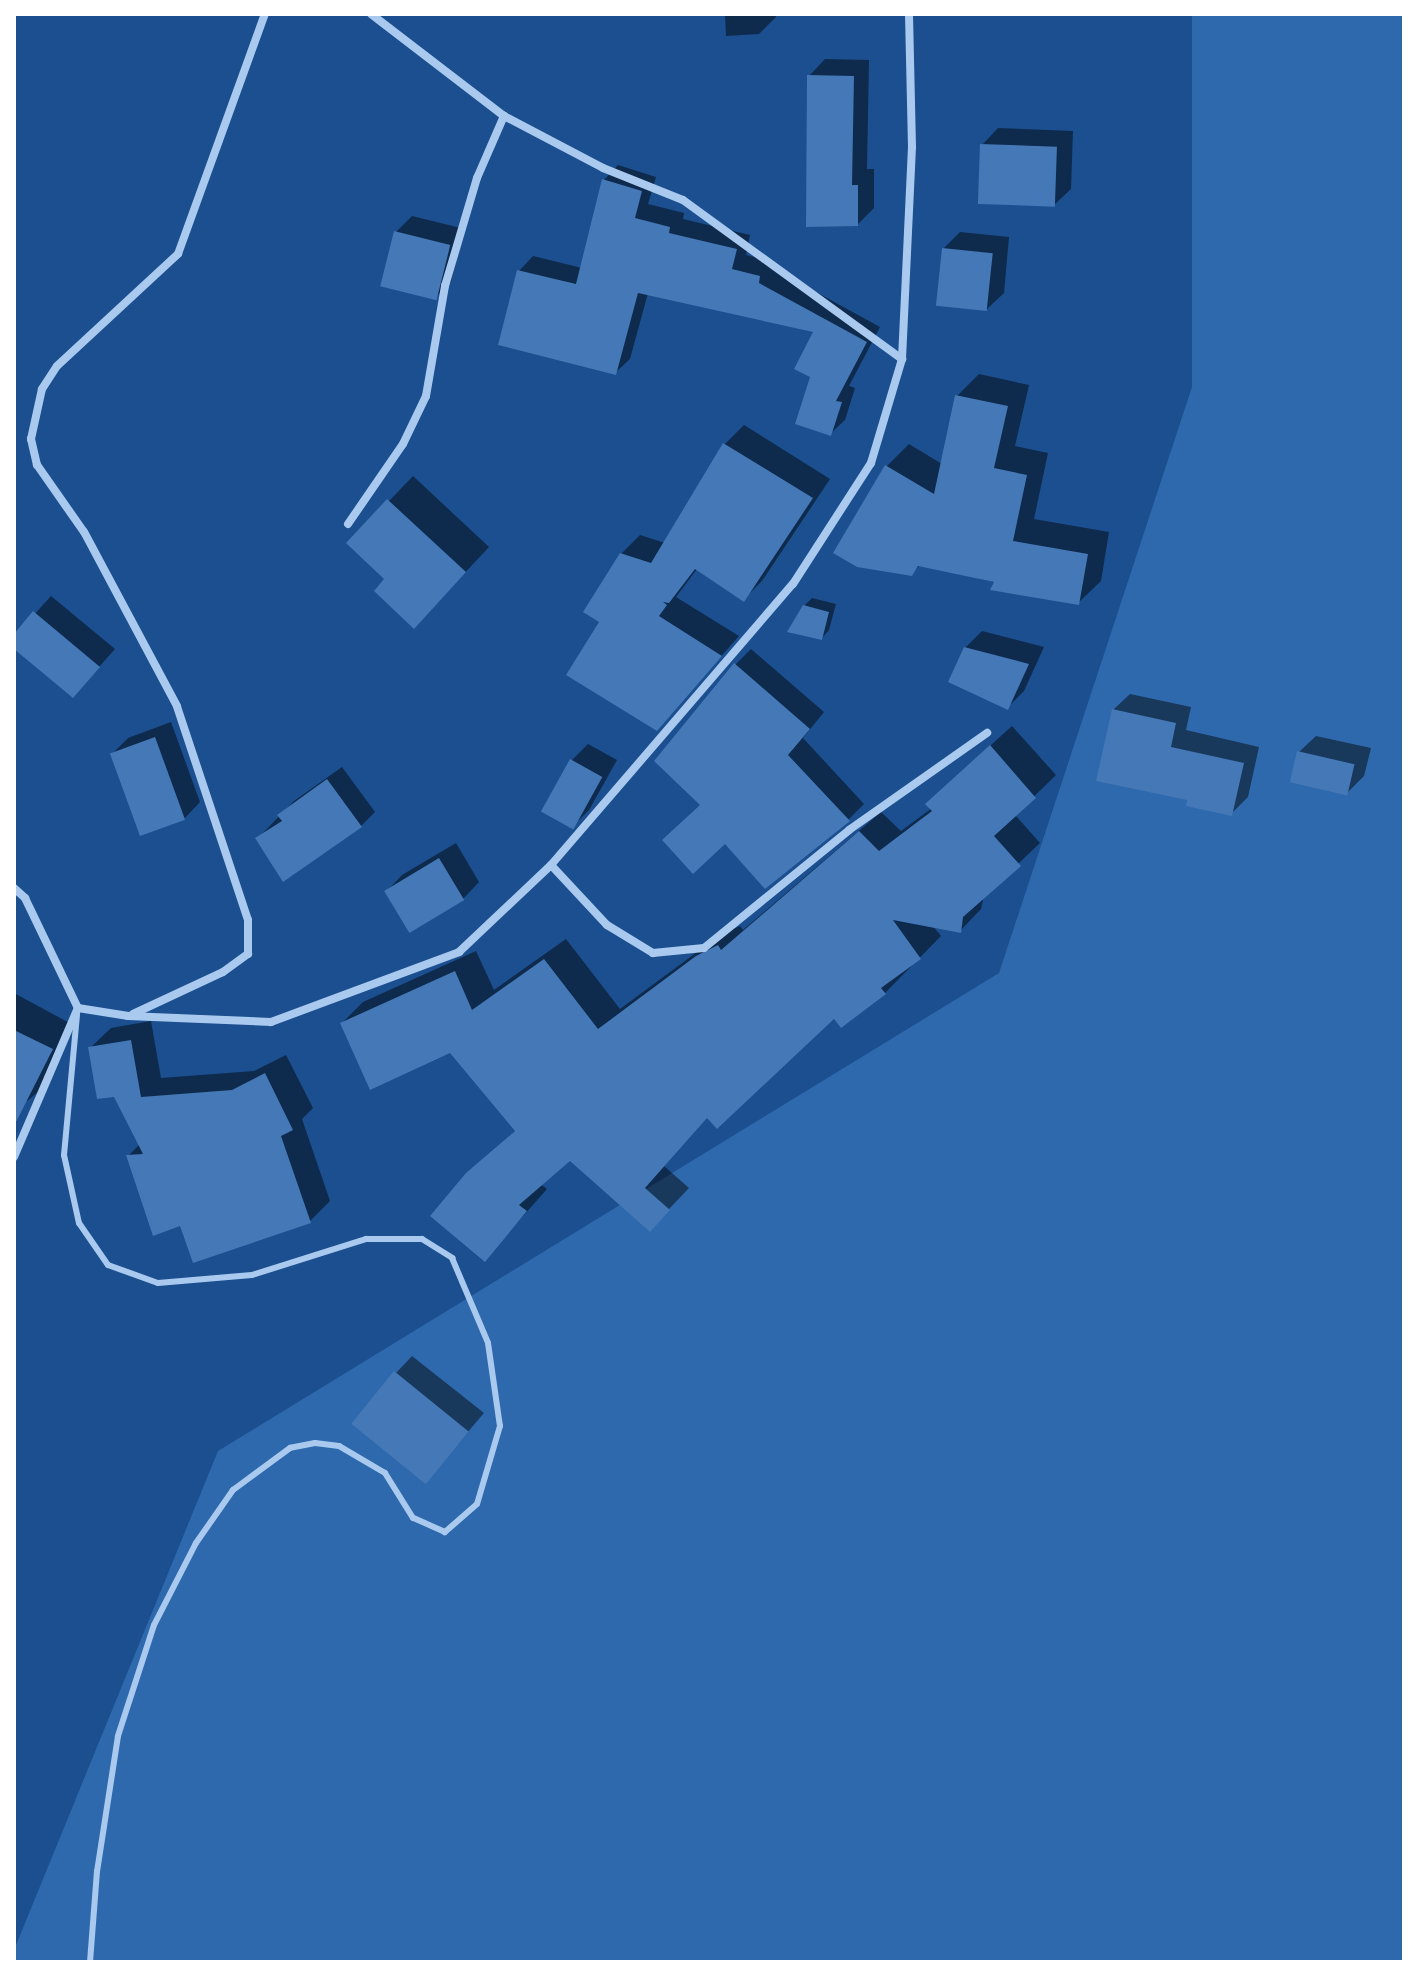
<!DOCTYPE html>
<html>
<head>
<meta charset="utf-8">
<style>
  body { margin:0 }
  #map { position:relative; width:1418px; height:1976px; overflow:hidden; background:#1b4f8f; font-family:Overpass,sans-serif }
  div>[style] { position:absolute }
  .green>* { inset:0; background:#2e69ad }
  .shadow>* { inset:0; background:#0007 }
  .building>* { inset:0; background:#4478b7; transform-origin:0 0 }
  .service>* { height:6px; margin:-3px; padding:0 3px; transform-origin:3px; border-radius:3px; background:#a9c9ee }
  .minor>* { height:8px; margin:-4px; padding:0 4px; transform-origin:4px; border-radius:4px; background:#a9c9ee }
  span { translate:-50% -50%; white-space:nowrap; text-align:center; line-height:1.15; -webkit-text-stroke:8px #1b4f8f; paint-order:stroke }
  .frame { position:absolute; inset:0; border:16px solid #fff; pointer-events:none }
</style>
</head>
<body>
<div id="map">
  <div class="green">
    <div style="clip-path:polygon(1192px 14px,1404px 14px,1404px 1962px,14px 1962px,14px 1950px,218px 1451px,999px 973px,1192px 387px)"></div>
  </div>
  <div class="shadow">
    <div style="clip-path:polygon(725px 14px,776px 14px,776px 17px,759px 34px,726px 36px)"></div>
    <div style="clip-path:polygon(825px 59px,869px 60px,867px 169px,874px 169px,874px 208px,858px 224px,809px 76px)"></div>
    <div style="clip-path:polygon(998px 128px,1073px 131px,1071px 189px,1054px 205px,982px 145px)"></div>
    <div style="clip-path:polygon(618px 165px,656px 177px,648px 204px,684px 213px,683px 219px,750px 235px,746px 255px,774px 262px,772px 268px,880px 327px,849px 386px,855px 388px,845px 420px,830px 434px,813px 376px,816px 331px,648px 293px,630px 359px,615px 373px,519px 271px,533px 256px,582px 268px,604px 180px)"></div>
    <div style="clip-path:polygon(412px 216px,465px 229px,451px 282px,435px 298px,396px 232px)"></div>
    <div style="clip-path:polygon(960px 232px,1009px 237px,1004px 293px,987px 309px,943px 249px)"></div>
    <div style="clip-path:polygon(979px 374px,1029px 385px,1015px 446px,1048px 453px,1034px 519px,1109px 532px,1101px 581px,1078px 603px,921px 564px,911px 574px,887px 466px,909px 444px,942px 464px,957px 396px)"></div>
    <div style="clip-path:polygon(744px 425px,830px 479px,762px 581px,743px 600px,697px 569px,676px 597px,739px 636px,657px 729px,602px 621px,621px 554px,640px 535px,665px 543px,725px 444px)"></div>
    <div style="clip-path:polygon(413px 476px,489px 547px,414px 627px,387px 579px,349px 543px)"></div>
    <div style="clip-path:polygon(51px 596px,115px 649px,73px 696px,14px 646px,14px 637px)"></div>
    <div style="clip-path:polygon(812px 598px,836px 604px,829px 630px,822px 638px,804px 606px)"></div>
    <div style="clip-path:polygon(982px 631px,1044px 647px,1024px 691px,1008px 707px,965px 648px)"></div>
    <div style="clip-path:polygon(751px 649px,824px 712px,803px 738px,864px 804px,848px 820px,702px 804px,736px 664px)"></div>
    <div style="clip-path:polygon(1130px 694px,1191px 707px,1186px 730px,1259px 747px,1248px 797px,1231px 814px,1190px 798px,1113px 710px)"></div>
    <div style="clip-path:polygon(171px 722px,200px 802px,184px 819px,112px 754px,128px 738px)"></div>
    <div style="clip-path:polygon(1012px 726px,1056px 775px,1015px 815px,1040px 843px,984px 896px,981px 909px,960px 931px,933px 926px,941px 936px,885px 993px,834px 1016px,708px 1116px,664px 1166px,689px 1188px,650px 1229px,570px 1159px,540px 1184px,547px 1189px,485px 1259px,467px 1174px,516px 1130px,450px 1050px,342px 1023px,363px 1002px,476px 951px,494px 990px,566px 939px,620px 1009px,720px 935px,740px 926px,743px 930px,881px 812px,901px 831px,932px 808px,949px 783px)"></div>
    <div style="clip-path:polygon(1316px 736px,1371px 748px,1364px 776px,1347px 793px,1299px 752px)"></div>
    <div style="clip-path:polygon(588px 744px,617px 760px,589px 810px,572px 827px,572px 760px)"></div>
    <div style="clip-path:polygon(342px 767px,375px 812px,361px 826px,258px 838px,294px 801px)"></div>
    <div style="clip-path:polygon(456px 843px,479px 882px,463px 899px,386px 892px,402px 875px)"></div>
    <div style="clip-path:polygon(14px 993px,75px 1026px,45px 1086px,14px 1112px)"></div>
    <div style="clip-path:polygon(151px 1021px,161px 1078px,254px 1071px,286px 1055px,313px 1108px,302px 1119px,330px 1201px,310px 1221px,182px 1224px,128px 1156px,140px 1144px,90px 1048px,111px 1028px)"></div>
    <div style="clip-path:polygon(412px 1356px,484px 1413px,426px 1481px,396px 1373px)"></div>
  </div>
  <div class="building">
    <div style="clip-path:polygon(807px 75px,854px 76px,852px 185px,858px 185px,858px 226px,806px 227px)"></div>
    <div style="left:980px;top:144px;width:77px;height:60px;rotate:2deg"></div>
    <div style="clip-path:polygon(602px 179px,642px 191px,635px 218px,670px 227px,669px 233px,737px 249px,732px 269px,760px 276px,759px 283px,867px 342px,836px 401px,842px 402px,831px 436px,795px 424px,810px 377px,794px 369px,813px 332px,638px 293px,616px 375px,498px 345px,517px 270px,576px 284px)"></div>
    <div style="left:394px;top:231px;width:58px;height:57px;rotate:14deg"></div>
    <div style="left:942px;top:248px;width:51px;height:58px;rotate:6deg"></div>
    <div style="clip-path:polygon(955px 395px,1008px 406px,994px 468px,1027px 475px,1013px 541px,1088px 554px,1079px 605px,990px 590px,994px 582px,918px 566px,912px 576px,857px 567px,833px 553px,885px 465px,934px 494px)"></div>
    <div style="clip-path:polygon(723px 443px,813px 498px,744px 602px,695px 569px,669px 603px,663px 602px,667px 605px,659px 616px,722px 656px,657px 731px,566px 675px,599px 622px,583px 612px,620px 553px,651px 563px)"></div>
    <div style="clip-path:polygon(387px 499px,466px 572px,414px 629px,374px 591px,384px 579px,346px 543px)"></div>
    <div style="clip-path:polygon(803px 605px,829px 612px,822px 640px,787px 632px)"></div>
    <div style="clip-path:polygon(33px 611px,100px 667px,73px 698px,14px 649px,14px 634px)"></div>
    <div style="clip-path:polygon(964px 647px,1029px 664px,1008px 710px,948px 682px)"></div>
    <div style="clip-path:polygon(734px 663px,810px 729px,788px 755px,850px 821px,765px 889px,725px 844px,693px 874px,662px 840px,700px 805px,654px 761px)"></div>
    <div style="clip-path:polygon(1112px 709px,1176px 723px,1171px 747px,1244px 763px,1232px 816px,1186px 806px,1187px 800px,1096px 781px)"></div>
    <div style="left:155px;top:737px;width:88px;height:48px;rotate:70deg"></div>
    <div style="clip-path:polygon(990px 745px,1036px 798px,994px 836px,1021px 866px,963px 917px,961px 933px,893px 920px,921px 959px,881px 988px,886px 994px,841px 1028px,834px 1019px,717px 1129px,707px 1118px,645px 1188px,670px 1210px,650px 1232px,570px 1161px,519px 1205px,527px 1211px,485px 1262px,430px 1216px,466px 1173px,515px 1131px,450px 1053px,370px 1090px,340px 1023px,455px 971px,472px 1010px,544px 959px,598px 1029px,696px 956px,718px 945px,721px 950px,859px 831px,879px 851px,932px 811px,925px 804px)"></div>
    <div style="left:1297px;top:751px;width:59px;height:32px;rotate:13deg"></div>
    <div style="left:570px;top:759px;width:37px;height:60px;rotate:29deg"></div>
    <div style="clip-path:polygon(327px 779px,362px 827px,283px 882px,255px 838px,282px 821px,277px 815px)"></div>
    <div style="left:439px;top:858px;width:49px;height:64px;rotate:59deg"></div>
    <div style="clip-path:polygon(14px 1030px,53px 1049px,14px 1126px)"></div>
    <div style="clip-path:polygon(131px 1040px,141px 1097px,232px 1090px,265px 1073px,293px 1130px,281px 1136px,311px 1223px,193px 1263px,180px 1226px,153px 1236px,126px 1155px,143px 1154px,114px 1097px,97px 1099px,88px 1047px)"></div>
    <div style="left:394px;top:1371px;width:96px;height:68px;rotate:39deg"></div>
  </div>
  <div class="service">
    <div style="left:77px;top:1015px;width:141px;rotate:95.3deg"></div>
    <div style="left:64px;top:1155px;width:70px;rotate:77.6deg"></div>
    <div style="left:79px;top:1223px;width:51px;rotate:55.4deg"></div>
    <div style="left:108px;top:1265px;width:53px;rotate:19.8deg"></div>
    <div style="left:158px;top:1283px;width:94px;rotate:-4.9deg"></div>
    <div style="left:252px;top:1275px;width:120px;rotate:-17.5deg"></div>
    <div style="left:366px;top:1239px;width:56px"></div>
    <div style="left:422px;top:1239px;width:36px;rotate:32deg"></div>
    <div style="left:452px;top:1258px;width:92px;rotate:67deg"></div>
    <div style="left:488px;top:1343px;width:84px;rotate:81.8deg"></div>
    <div style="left:500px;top:1426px;width:81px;rotate:106.4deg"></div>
    <div style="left:477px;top:1504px;width:43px;rotate:138.8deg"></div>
    <div style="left:445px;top:1532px;width:35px;rotate:-156deg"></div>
    <div style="left:413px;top:1518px;width:53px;rotate:-121.9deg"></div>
    <div style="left:385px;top:1473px;width:53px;rotate:-149.6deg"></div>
    <div style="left:339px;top:1446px;width:24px;rotate:-173deg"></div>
    <div style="left:315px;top:1443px;width:25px;rotate:169deg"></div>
    <div style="left:290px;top:1448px;width:71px;rotate:143.6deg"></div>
    <div style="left:233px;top:1490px;width:65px;rotate:124.9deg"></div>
    <div style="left:196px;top:1543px;width:92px;rotate:117.1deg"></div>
    <div style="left:154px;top:1625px;width:117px;rotate:108deg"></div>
    <div style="left:118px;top:1736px;width:137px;rotate:98.8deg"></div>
    <div style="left:97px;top:1871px;width:91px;rotate:94.4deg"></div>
  </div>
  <div class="minor">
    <div style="left:371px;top:14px;width:168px;rotate:37.5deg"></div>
    <div style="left:504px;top:116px;width:112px;rotate:27.7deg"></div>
    <div style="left:603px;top:168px;width:86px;rotate:21.8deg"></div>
    <div style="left:683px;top:200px;width:271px;rotate:36deg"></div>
    <div style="left:348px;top:524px;width:97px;rotate:-55.5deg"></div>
    <div style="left:403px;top:444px;width:53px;rotate:-64.4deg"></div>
    <div style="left:426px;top:396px;width:112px;rotate:-80.2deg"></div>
    <div style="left:445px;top:286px;width:113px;rotate:-73.5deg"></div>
    <div style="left:477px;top:178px;width:68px;rotate:-66.5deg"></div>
    <div style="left:551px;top:865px;width:82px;rotate:47deg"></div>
    <div style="left:607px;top:925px;width:54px;rotate:31.3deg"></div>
    <div style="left:653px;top:953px;width:51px;rotate:-5.6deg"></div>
    <div style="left:704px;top:948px;width:187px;rotate:-39.1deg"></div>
    <div style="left:849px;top:830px;width:169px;rotate:-35.1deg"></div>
    <div style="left:14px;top:888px;width:15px;rotate:42deg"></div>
    <div style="left:25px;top:898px;width:122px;rotate:64.3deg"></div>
    <div style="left:133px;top:1014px;width:99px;rotate:-25deg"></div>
    <div style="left:223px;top:972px;width:31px;rotate:-36deg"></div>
    <div style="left:248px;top:954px;width:34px;rotate:-90deg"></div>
    <div style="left:248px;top:920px;width:225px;rotate:-108.4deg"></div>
    <div style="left:177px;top:706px;width:197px;rotate:-118.1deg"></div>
    <div style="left:84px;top:532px;width:82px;rotate:-125deg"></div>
    <div style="left:37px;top:465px;width:27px;rotate:-103deg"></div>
    <div style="left:31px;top:439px;width:51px;rotate:-77.6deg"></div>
    <div style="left:42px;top:389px;width:27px;rotate:-57deg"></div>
    <div style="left:57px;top:366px;width:165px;rotate:-42.8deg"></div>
    <div style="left:178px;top:254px;width:255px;rotate:-70.1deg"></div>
    <div style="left:14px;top:1157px;width:162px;rotate:-66.8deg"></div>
    <div style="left:78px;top:1008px;width:51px;rotate:9.1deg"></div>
    <div style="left:128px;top:1016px;width:143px;rotate:2.4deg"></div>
    <div style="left:271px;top:1022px;width:201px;rotate:-20.4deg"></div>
    <div style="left:459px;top:952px;width:127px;rotate:-43.4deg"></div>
    <div style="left:551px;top:865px;width:371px;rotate:-49.3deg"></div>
    <div style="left:793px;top:584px;width:144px;rotate:-57.2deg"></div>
    <div style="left:871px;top:463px;width:109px;rotate:-73.4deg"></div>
    <div style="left:902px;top:359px;width:212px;rotate:-87.3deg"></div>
    <div style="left:912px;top:147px;width:133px;rotate:-91.3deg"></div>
  </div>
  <div class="frame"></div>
</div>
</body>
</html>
